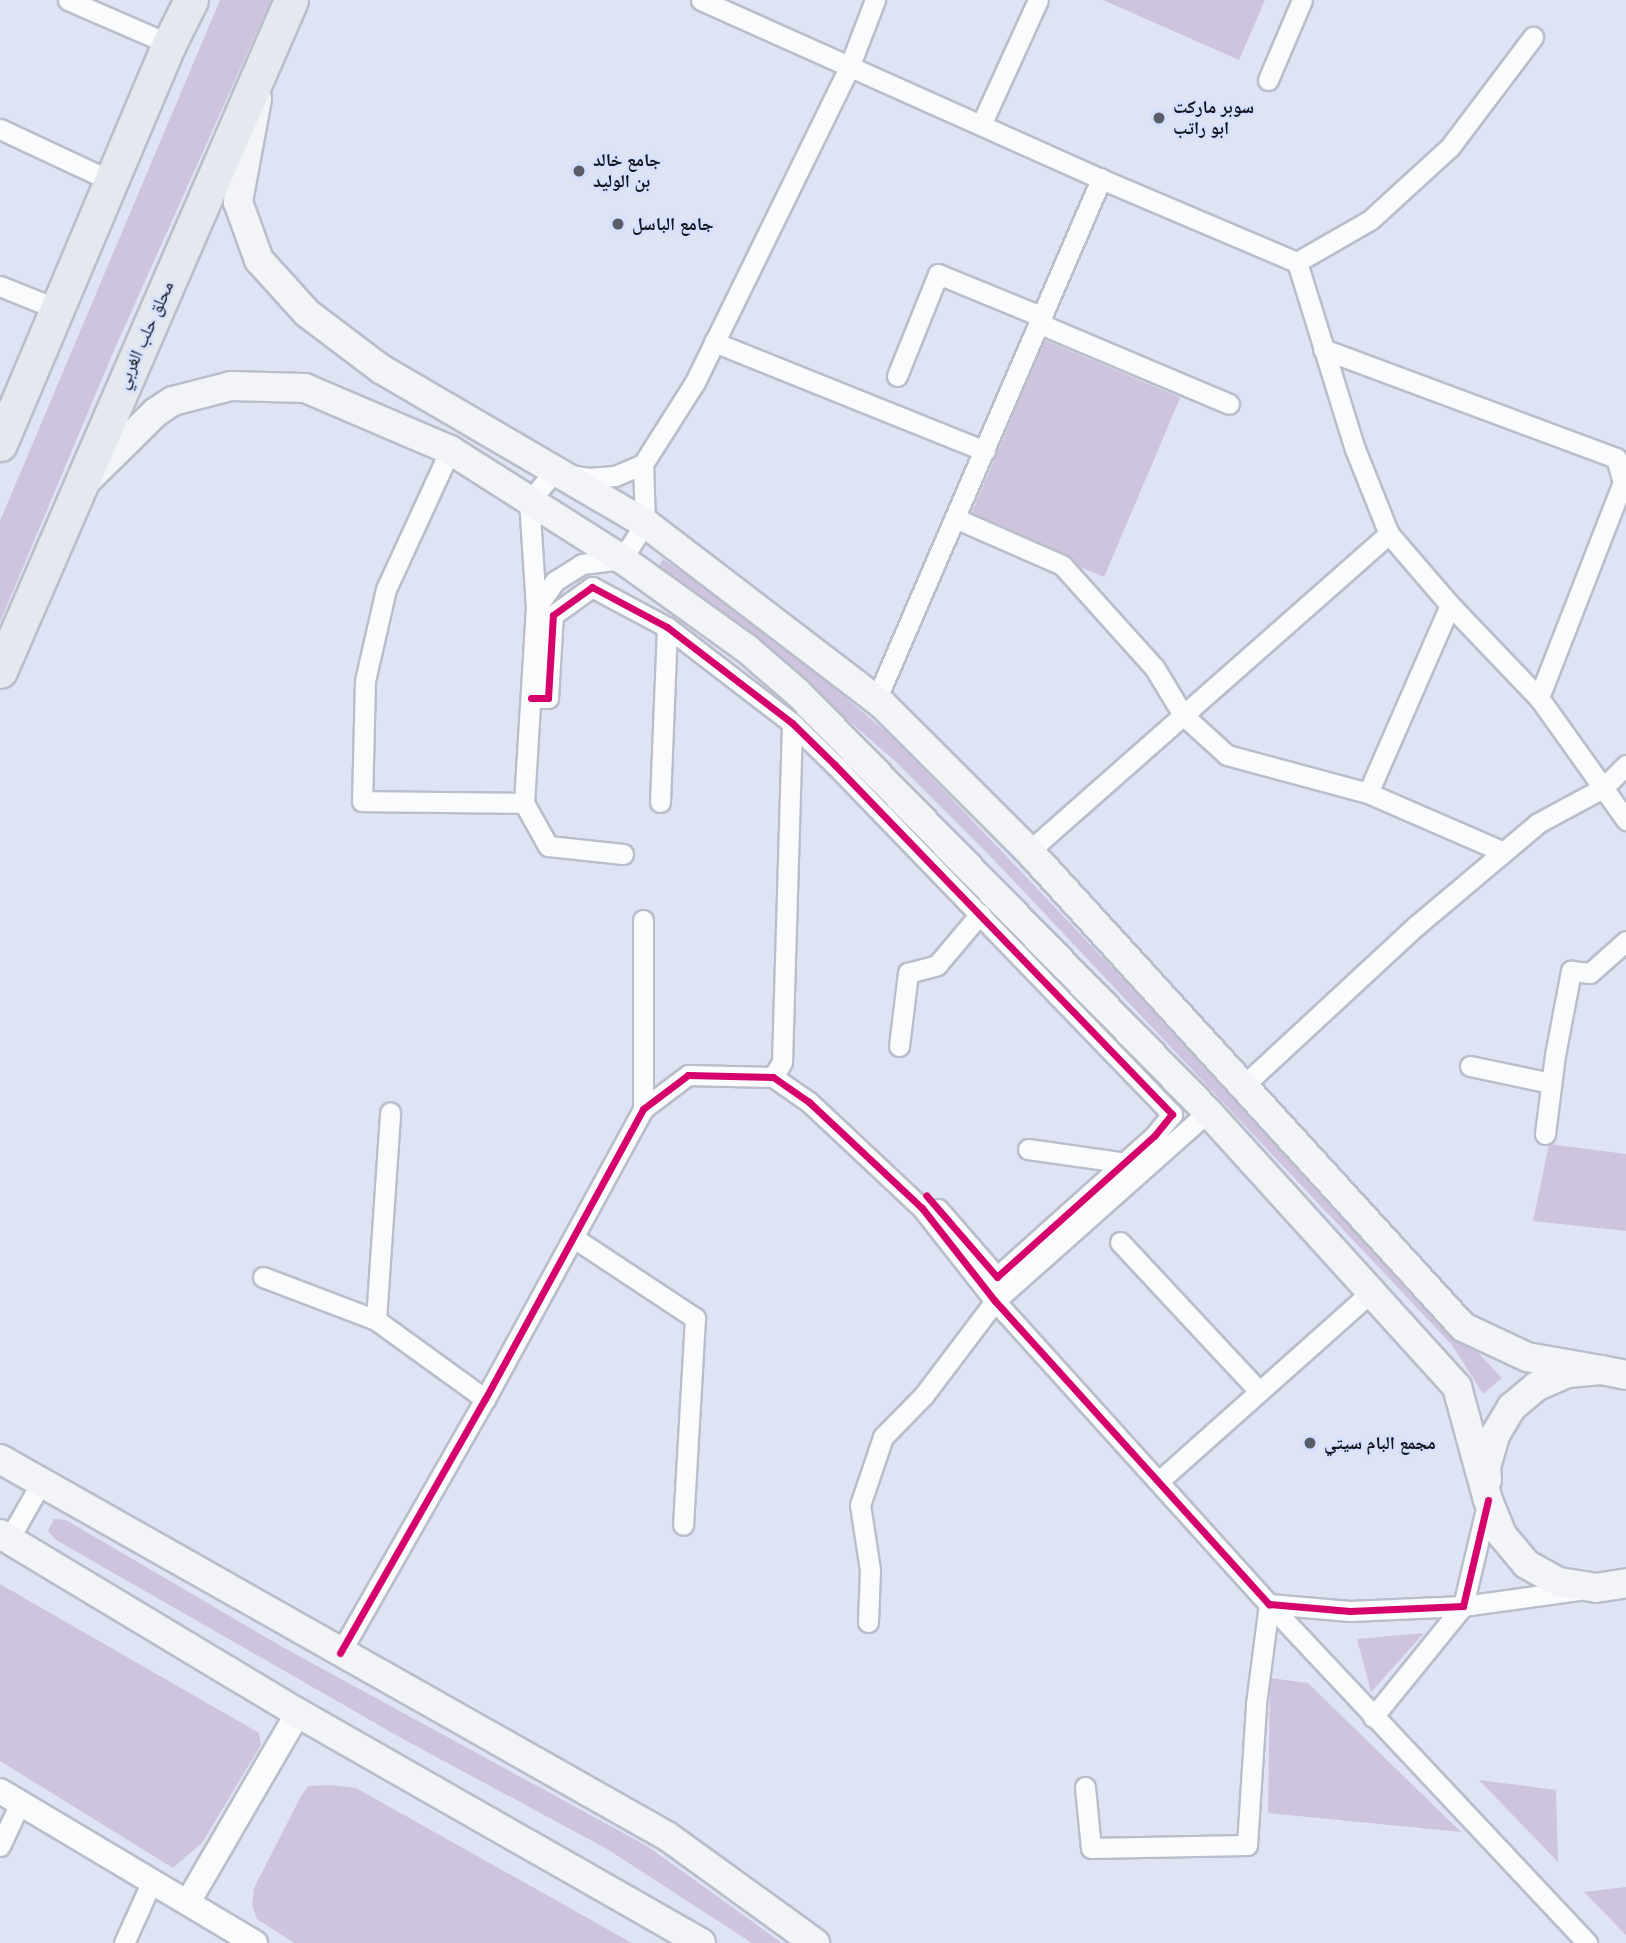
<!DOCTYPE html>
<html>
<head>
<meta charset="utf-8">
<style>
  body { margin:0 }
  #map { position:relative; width:1626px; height:1943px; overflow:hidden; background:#dee4f4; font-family:Roboto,"Noto Naskh Arabic",sans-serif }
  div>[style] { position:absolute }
  .green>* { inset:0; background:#cfc4dd; transform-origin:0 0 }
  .roads { filter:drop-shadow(2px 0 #b9beca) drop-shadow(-2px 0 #b9beca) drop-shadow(0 2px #b9beca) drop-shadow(0 -2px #b9beca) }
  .minor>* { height:19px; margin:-9.5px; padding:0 9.5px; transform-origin:9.5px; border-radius:9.5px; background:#fafbfd }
  .tertiary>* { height:24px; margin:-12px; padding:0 12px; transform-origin:12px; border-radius:12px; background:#fafbfd }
  .secondary>* { height:28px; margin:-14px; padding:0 14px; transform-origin:14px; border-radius:14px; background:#f2f4f8 }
  .trunk>* { height:33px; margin:-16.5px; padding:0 16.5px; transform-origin:16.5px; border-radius:16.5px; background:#e4e9f0 }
  .cycleway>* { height:7px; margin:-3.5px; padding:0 3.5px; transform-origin:3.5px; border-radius:3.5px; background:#d6006c }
  .dots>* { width:19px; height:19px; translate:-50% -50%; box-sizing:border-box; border:4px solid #d5e0fd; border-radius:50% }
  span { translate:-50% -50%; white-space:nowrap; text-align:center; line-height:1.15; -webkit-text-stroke:5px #d5e0fd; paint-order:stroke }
  .poi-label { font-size:18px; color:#11141e; font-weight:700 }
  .left { translate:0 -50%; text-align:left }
  .street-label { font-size:18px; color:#11141e }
</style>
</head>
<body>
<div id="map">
  <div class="green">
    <div style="clip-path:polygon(220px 0,271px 0,115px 348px,0 622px,0 521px)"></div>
    <div style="clip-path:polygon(1103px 0,1265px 0,1239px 60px)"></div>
    <div style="left:1045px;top:340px;width:147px;height:195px;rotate:23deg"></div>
    <div style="clip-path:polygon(663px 559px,771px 635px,896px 740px,1502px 1378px,1483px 1394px,1452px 1345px,993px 859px,894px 760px,759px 644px,657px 570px)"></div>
    <div style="clip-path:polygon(1549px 1144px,1626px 1154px,1626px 1231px,1533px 1221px)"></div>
    <div style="clip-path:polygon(54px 1519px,66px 1520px,286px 1649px,647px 1846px,782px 1943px,752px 1943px,607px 1849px,403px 1739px,56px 1540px,48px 1531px)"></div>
    <div style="clip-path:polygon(0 1584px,259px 1733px,261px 1745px,202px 1843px,173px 1868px,0 1761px)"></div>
    <div style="clip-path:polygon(1424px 1633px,1371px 1692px,1357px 1639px)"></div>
    <div style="clip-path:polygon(1270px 1678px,1308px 1683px,1461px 1832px,1268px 1813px)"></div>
    <div style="clip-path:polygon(1479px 1780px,1556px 1790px,1558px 1862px)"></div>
    <div style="clip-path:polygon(330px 1785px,356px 1788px,632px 1943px,294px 1943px,257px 1919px,252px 1905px,254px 1888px,301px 1796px,308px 1786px)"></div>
    <div style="clip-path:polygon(1626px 1887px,1626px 1935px,1584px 1892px)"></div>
  </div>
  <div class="roads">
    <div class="minor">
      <div style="left:68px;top:0;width:110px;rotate:23.5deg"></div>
      <div style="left:701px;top:0;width:438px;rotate:24.1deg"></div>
      <div style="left:1101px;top:179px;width:213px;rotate:23deg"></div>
      <div style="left:1297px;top:262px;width:196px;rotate:72.8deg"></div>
      <div style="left:1355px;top:449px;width:92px;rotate:68.2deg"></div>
      <div style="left:1389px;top:534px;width:94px;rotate:49.3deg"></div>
      <div style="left:1450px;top:605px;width:129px;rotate:46.3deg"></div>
      <div style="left:1539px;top:698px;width:150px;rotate:54.5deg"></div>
      <div style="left:1268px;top:80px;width:87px;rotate:-67deg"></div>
      <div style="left:981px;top:125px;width:137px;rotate:-65.5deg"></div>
      <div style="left:0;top:129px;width:123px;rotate:25.1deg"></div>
      <div style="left:1297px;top:262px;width:84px;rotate:-29.9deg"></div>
      <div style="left:1370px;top:220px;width:108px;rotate:-42.4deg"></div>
      <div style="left:1450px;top:147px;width:138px;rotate:-53deg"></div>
      <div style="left:0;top:286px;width:61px;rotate:22deg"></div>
      <div style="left:1040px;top:324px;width:205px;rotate:22.9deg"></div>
      <div style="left:714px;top:342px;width:292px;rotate:21.9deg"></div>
      <div style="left:1323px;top:349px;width:313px;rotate:20.4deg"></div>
      <div style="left:1616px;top:458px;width:25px;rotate:74deg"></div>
      <div style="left:1623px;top:482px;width:232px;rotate:111.3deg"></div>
      <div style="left:897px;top:376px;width:110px;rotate:-68.1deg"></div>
      <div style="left:938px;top:274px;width:113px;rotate:22.3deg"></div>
      <div style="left:450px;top:450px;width:153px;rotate:114.7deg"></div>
      <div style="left:386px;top:589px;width:94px;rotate:102.9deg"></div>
      <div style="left:365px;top:681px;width:120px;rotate:91.4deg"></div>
      <div style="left:362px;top:801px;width:162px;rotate:0.7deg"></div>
      <div style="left:955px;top:518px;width:117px;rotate:23.7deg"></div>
      <div style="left:1062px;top:565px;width:137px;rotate:48deg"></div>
      <div style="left:1154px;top:667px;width:56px;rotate:58.9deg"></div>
      <div style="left:1183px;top:715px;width:59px;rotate:42.3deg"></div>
      <div style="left:1227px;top:755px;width:146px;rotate:15.1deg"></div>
      <div style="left:1368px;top:793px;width:148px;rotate:23.5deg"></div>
      <div style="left:536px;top:608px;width:33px;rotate:-55deg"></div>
      <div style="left:555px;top:581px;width:32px;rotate:-32deg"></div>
      <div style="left:582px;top:564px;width:40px;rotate:-7.1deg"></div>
      <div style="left:622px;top:559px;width:43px;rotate:-57.4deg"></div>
      <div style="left:645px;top:523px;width:59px;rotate:-91.9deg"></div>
      <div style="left:643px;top:464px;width:97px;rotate:-57.6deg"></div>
      <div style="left:695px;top:382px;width:353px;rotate:-63.9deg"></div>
      <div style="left:850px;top:65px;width:70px;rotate:-69deg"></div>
      <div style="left:531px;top:698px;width:17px"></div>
      <div style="left:548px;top:698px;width:83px;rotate:-86.6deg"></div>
      <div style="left:553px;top:615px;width:48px;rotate:-35.7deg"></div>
      <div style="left:592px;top:587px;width:85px;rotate:28.1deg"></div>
      <div style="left:667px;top:627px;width:158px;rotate:37.5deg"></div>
      <div style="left:792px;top:723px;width:59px;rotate:44.3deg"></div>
      <div style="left:834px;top:764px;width:487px;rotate:46deg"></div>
      <div style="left:1172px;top:1114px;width:28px;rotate:129deg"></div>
      <div style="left:1154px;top:1136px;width:211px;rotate:138.1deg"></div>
      <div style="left:997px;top:1277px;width:90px;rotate:-130.9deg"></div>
      <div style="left:876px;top:700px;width:568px;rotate:-66.64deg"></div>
      <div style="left:1368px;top:793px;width:205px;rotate:-66.4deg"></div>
      <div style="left:660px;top:802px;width:175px;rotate:-87.7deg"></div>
      <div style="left:1029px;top:851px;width:480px;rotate:-41.4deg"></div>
      <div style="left:623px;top:854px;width:75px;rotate:-173.9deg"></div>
      <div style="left:548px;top:846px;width:49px;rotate:-119.2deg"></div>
      <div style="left:524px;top:803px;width:195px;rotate:-86.5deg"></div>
      <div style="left:536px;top:608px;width:107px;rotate:-93.7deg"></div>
      <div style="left:529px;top:501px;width:38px;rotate:-49deg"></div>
      <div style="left:554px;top:472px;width:34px;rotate:10deg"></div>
      <div style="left:587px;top:478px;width:28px;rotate:-4deg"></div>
      <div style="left:615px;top:476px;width:30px;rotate:-23deg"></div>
      <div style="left:899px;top:1046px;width:74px;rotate:-83deg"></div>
      <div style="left:908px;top:973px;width:30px;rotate:-15deg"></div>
      <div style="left:937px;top:965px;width:67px;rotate:-49.9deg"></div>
      <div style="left:1470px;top:1066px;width:83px;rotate:11.9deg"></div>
      <div style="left:773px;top:1077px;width:17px;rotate:-59deg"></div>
      <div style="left:782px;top:1062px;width:339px;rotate:-88.3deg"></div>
      <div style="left:1244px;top:1085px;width:236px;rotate:-42.8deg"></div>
      <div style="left:1417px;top:925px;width:158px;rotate:-40.1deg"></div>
      <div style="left:1538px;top:823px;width:74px;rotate:-28.3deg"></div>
      <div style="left:1603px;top:788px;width:33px;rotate:-45deg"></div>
      <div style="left:643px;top:1109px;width:189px;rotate:-90deg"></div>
      <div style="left:1545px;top:1134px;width:80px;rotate:-82.8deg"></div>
      <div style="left:1555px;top:1055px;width:86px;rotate:-79.2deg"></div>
      <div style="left:1571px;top:971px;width:19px;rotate:6deg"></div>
      <div style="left:1590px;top:973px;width:48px;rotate:-41.6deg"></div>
      <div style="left:1028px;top:1149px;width:106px;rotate:8.1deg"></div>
      <div style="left:574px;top:1238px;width:145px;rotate:33.5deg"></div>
      <div style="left:695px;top:1318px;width:207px;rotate:93.3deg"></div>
      <div style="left:1120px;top:1242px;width:204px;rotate:47deg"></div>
      <div style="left:263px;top:1277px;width:121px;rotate:20.8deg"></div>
      <div style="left:376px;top:1320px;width:135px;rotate:35.9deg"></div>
      <div style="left:376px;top:1320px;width:208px;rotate:-86.1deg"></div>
      <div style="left:1159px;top:1481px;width:284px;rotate:-41.7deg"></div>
      <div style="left:9px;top:1539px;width:64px;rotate:-60.3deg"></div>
      <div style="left:868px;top:1622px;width:52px;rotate:-87.8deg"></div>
      <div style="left:870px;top:1570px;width:66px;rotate:-98.7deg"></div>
      <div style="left:860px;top:1505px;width:72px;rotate:-71.3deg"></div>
      <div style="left:883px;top:1437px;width:59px;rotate:-45.7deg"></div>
      <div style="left:924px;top:1395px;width:118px;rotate:-52.9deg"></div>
      <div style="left:995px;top:1301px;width:285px;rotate:-41.6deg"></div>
      <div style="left:340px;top:1653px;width:292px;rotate:-60.3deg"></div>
      <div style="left:485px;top:1399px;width:330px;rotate:-61.4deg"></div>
      <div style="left:643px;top:1109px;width:56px;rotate:-37.1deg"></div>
      <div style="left:688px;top:1075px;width:85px;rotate:1.3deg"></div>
      <div style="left:773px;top:1077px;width:44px;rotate:34.8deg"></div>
      <div style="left:809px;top:1102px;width:155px;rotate:43.2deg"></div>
      <div style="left:922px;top:1208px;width:118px;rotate:51.9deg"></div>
      <div style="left:995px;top:1301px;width:409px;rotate:47.9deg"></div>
      <div style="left:1269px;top:1604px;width:81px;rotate:4.9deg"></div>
      <div style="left:1350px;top:1611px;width:113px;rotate:-2.5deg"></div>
      <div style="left:1463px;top:1606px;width:109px;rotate:-76.7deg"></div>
      <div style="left:1373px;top:1717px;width:143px;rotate:-51deg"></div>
      <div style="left:1463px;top:1606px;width:116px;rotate:-7.9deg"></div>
      <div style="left:1085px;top:1787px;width:61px;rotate:84.4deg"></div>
      <div style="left:1091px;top:1848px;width:156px;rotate:-1.1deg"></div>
      <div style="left:1247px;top:1845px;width:141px;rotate:-86.3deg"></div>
      <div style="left:1256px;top:1704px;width:101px;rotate:-82.6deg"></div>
      <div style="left:1269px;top:1604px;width:465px;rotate:46.8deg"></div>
      <div style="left:0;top:1846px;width:47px;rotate:-65.1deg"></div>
      <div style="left:124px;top:1943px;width:68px;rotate:-65.7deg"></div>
    </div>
    <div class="tertiary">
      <div style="left:0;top:1791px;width:297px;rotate:30.8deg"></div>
      <div style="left:188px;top:1902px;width:219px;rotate:-59.8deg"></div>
    </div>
    <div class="secondary">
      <div style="left:257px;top:99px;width:105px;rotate:100.5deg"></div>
      <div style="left:238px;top:202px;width:62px;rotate:70.1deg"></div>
      <div style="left:259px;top:260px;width:72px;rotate:47.8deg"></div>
      <div style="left:307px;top:313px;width:93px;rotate:37.1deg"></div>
      <div style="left:381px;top:369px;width:306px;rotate:30.3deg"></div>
      <div style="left:645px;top:523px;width:298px;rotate:37.4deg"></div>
      <div style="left:882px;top:704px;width:208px;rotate:45deg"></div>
      <div style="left:1029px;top:851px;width:644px;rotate:47.64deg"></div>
      <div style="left:1463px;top:1327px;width:71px;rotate:25.1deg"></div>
      <div style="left:1527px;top:1357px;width:75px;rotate:10deg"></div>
      <div style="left:85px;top:482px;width:100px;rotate:-44.6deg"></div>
      <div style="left:156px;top:412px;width:20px;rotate:-33deg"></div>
      <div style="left:173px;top:401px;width:60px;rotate:-14.5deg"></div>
      <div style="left:231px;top:386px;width:74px;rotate:1.5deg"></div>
      <div style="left:305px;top:388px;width:158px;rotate:23.2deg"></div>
      <div style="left:450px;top:450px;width:204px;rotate:32.4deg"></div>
      <div style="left:622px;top:559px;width:153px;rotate:35.7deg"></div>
      <div style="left:746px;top:648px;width:69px;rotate:40.9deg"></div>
      <div style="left:798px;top:693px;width:586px;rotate:45.62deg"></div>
      <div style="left:1208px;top:1112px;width:243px;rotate:47.8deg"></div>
      <div style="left:1371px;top:1292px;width:128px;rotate:47.8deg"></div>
      <div style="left:1457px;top:1387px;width:117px;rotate:74.7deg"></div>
      <div style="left:1488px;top:1500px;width:38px;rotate:68deg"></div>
      <div style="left:1502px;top:1535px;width:38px;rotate:50deg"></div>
      <div style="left:1526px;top:1564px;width:38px;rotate:29deg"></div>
      <div style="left:1559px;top:1582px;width:37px;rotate:9deg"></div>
      <div style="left:1596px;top:1588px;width:30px;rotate:-9deg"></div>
      <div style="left:0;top:1459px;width:766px;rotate:29.48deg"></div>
      <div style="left:667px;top:1836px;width:183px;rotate:35.9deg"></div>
      <div style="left:1487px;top:1480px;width:13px;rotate:-94deg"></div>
      <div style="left:1486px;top:1467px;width:33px;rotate:-74deg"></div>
      <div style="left:1495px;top:1435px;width:33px;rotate:-59deg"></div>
      <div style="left:1512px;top:1407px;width:33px;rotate:-40deg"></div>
      <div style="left:1537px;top:1386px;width:34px;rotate:-23deg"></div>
      <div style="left:1568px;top:1373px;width:33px;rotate:-5deg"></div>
      <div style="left:1601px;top:1370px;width:25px;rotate:11deg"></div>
      <div style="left:0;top:1534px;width:348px;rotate:31deg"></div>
      <div style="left:298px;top:1713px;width:464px;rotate:29.7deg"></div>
    </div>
    <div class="trunk">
      <div style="left:0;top:444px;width:434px;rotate:-67.1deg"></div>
      <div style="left:169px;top:44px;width:49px;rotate:-63.4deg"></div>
      <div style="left:0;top:671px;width:731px;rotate:-66.55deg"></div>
    </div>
  </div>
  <div class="cycleway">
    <div style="left:531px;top:698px;width:17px"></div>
    <div style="left:548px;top:698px;width:83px;rotate:-86.6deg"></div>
    <div style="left:553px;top:615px;width:48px;rotate:-35.7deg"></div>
    <div style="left:592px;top:587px;width:85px;rotate:28.1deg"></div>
    <div style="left:667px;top:627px;width:158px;rotate:37.5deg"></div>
    <div style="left:792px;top:723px;width:59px;rotate:44.3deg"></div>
    <div style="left:834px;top:764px;width:487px;rotate:46deg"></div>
    <div style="left:1172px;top:1114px;width:28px;rotate:129deg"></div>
    <div style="left:1154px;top:1136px;width:211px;rotate:138.1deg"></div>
    <div style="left:997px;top:1277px;width:108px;rotate:-130.9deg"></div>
    <div style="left:340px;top:1653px;width:292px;rotate:-60.3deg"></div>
    <div style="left:485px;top:1399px;width:330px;rotate:-61.4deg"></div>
    <div style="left:643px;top:1109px;width:56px;rotate:-37.1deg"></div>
    <div style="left:688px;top:1075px;width:85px;rotate:1.3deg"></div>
    <div style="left:773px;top:1077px;width:44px;rotate:34.8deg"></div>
    <div style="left:809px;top:1102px;width:155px;rotate:43.2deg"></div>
    <div style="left:922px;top:1208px;width:118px;rotate:51.9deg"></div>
    <div style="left:995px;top:1301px;width:409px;rotate:47.9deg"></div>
    <div style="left:1269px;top:1604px;width:81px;rotate:4.9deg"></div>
    <div style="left:1350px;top:1611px;width:113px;rotate:-2.5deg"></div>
    <div style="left:1463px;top:1606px;width:109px;rotate:-76.7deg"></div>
  </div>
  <div class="dots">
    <div style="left:1159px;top:118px;background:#595d69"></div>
    <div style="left:579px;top:171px;background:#595d69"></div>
    <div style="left:618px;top:224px;background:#595d69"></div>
    <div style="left:1310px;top:1443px;background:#595d69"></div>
  </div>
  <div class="poi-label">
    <span class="left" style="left:1173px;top:118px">سوبر ماركت<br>ابو راتب</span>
    <span class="left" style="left:593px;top:171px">جامع خالد<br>بن الوليد</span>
    <span class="left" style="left:632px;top:224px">جامع الباسل</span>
    <span class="left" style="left:1324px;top:1443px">مجمع البام سيتي</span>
  </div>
  <div class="street-label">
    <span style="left:145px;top:335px;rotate:-66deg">محلق حلب الغربي</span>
  </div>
</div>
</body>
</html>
